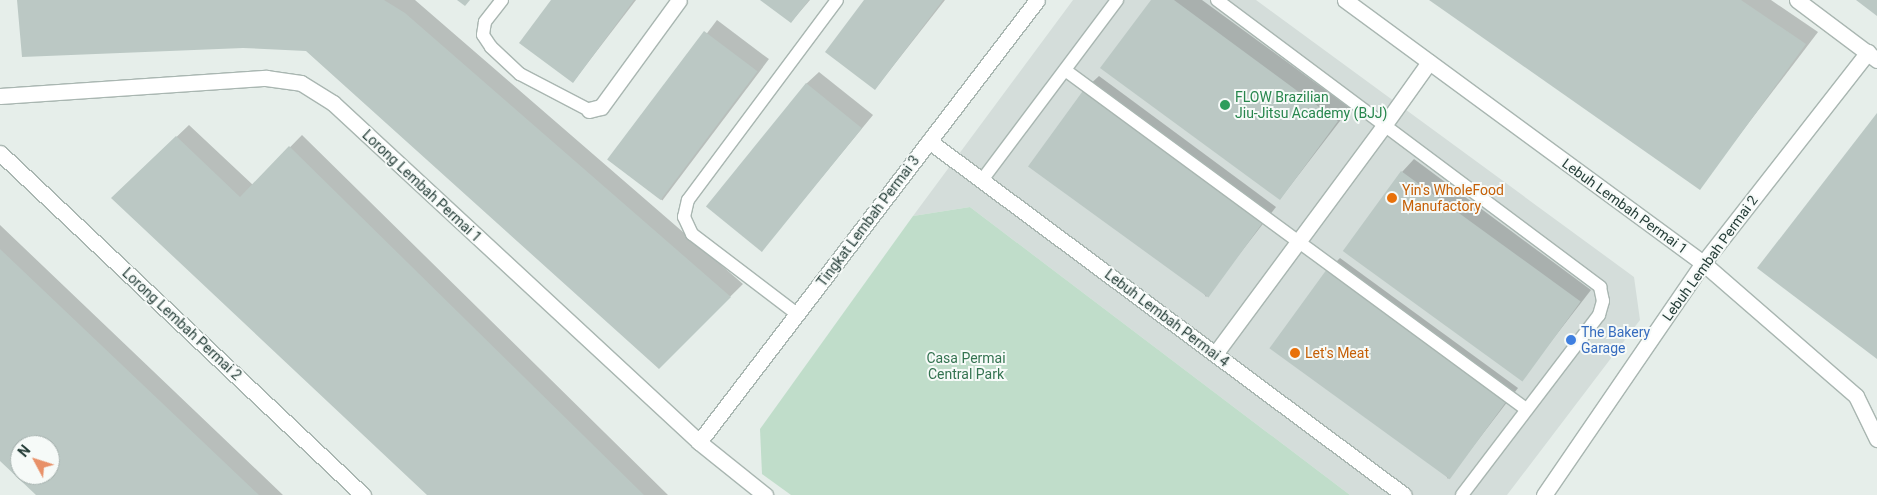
<!DOCTYPE html>
<html>
<head>
<meta charset="utf-8">
<style>
  body { margin:0 }
  #map { position:relative; width:1877px; height:495px; overflow:hidden; background:#e6eeea; font-family:Roboto,sans-serif }
  div>[style] { position:absolute }
  .built>* { inset:0; background:#d4ddda }
  .green>* { inset:0; background:#c0ddca }
  .shadow>* { inset:0; background:#0003; transform-origin:0 0 }
  .building>* { inset:0; background:#bbc8c4; transform-origin:0 0 }
  .roads { filter:drop-shadow(1px 0 #a9b6b1) drop-shadow(-1px 0 #a9b6b1) drop-shadow(0 1px #a9b6b1) drop-shadow(0 -1px #a9b6b1) }
  .service>* { height:12px; margin:-6px; padding:0 6px; transform-origin:6px; border-radius:6px; background:#fff }
  .pedestrian>* { height:15px; margin:-7.5px; padding:0 7.5px; transform-origin:7.5px; border-radius:7.5px; background:#fff }
  .minor>* { height:15px; margin:-7.5px; padding:0 7.5px; transform-origin:7.5px; border-radius:7.5px; background:#fff }
  .dots>* { width:14px; height:14px; translate:-50% -50%; box-sizing:border-box; border:2px solid #f6faf8; border-radius:50% }
  span { translate:-50% -50%; white-space:nowrap; text-align:center; line-height:1.15; -webkit-text-stroke:4px #f6faf8; paint-order:stroke }
  .leisure-label { font-size:14px; color:#27864d }
  .left { translate:0 -50%; text-align:left }
  .street-label { font-size:14px; color:#263e39 }
  .food-label { font-size:14px; color:#c56008 }
  .shop-label { font-size:14px; color:#366cbe }
  .park-label { font-size:14px; color:#337350 }
  .north { position:absolute; left:10px; top:435px; width:50px; height:50px; box-sizing:border-box; background:#f6faf8; border:1px solid #a3afac; border-radius:50%; rotate:310deg; font-size:14px; font-weight:700; line-height:20px; text-align:center; color:#263e39 }
  .north::after { content:''; display:block; margin:auto; width:18px; height:22px; background:#e89169; clip-path:polygon(50% 0,100% 100%,50% 72%,0 100%) }
</style>
</head>
<body>
<div id="map">
  <div class="built">
    <div style="clip-path:polygon(1073px 0,1256px 0,1634px 277px,1640px 320px,1507px 495px,1350px 495px,970px 207px,913px 216px)"></div>
  </div>
  <div class="green">
    <div style="clip-path:polygon(970px 207px,1350px 495px,791px 495px,762px 474px,760px 429px,913px 216px)"></div>
  </div>
  <div class="shadow">
    <div style="clip-path:polygon(18px 0,415px 0,743px 284px,659px 367px,306px 50px)"></div>
    <div style="clip-path:polygon(552px 0,636px 0,573px 82px)"></div>
    <div style="clip-path:polygon(762px 0,810px 0,791px 22px)"></div>
    <div style="clip-path:polygon(866px 0,945px 0,875px 89px)"></div>
    <div style="clip-path:polygon(1152px 0,1202px 0,1350px 108px,1280px 199px)"></div>
    <div style="clip-path:polygon(1431px 0,1771px 0,1818px 32px,1699px 188px)"></div>
    <div style="left:717px;top:20px;width:65px;height:177px;rotate:37deg"></div>
    <div style="clip-path:polygon(819px 72px,873px 115px,762px 250px,806px 84px)"></div>
    <div style="clip-path:polygon(1099px 76px,1276px 207px,1206px 297px,1086px 88px)"></div>
    <div style="clip-path:polygon(189px 125px,253px 185px,302px 135px,668px 495px,429px 495px,125px 186px)"></div>
    <div style="clip-path:polygon(1414px 159px,1591px 290px,1521px 380px,1402px 172px)"></div>
    <div style="clip-path:polygon(evenodd,0 225px,283px 495px,37px 495px,0 459px,0 225px,20px 445px,50px 445px,50px 475px,20px 475px,20px 445px)"></div>
    <div style="clip-path:polygon(1340px 258px,1518px 388px,1448px 479px,1328px 270px)"></div>
  </div>
  <div class="building">
    <div style="clip-path:polygon(17px 0,384px 0,405px 13px,731px 297px,659px 369px,306px 51px,243px 48px,22px 57px)"></div>
    <div style="clip-path:polygon(457px 0,470px 0,465px 6px)"></div>
    <div style="clip-path:polygon(551px 0,634px 0,573px 83px,519px 43px)"></div>
    <div style="clip-path:polygon(760px 0,809px 0,791px 23px)"></div>
    <div style="clip-path:polygon(864px 0,943px 0,875px 90px,825px 52px)"></div>
    <div style="clip-path:polygon(1151px 0,1174px 0,1338px 121px,1280px 200px,1100px 68px)"></div>
    <div style="clip-path:polygon(1429px 0,1741px 0,1806px 44px,1700px 190px)"></div>
    <div style="clip-path:polygon(1856px 0,1877px 0,1877px 16px)"></div>
    <div style="left:704px;top:31px;width:67px;height:161px;rotate:37deg"></div>
    <div style="left:806px;top:83px;width:72px;height:159px;rotate:39deg"></div>
    <div style="left:1085px;top:88px;width:223px;height:97px;rotate:36deg"></div>
    <div style="clip-path:polygon(1877px 113px,1877px 359px,1757px 268px)"></div>
    <div style="clip-path:polygon(176px 136px,240px 197px,289px 146px,644px 495px,427px 495px,111px 198px)"></div>
    <div style="left:1401px;top:171px;width:222px;height:99px;rotate:36deg"></div>
    <div style="clip-path:polygon(evenodd,0 249px,259px 495px,36px 495px,0 461px,0 249px,20px 445px,50px 445px,50px 475px,20px 475px,20px 445px)"></div>
    <div style="left:1327px;top:269px;width:223px;height:98px;rotate:36deg"></div>
  </div>
  <div class="roads">
    <div class="service">
      <div style="left:502px;top:0;width:28px;rotate:128deg"></div>
      <div style="left:485px;top:22px;width:13px;rotate:99deg"></div>
      <div style="left:483px;top:35px;width:14px;rotate:56deg"></div>
      <div style="left:491px;top:47px;width:40px;rotate:43deg"></div>
      <div style="left:520px;top:74px;width:78px;rotate:27.6deg"></div>
      <div style="left:1217px;top:0;width:479px;rotate:36.8deg"></div>
      <div style="left:1600px;top:287px;width:14px;rotate:78deg"></div>
      <div style="left:1603px;top:301px;width:15px;rotate:106deg"></div>
      <div style="left:1599px;top:315px;width:226px;rotate:127.3deg"></div>
      <div style="left:1065px;top:70px;width:572px;rotate:36.33deg"></div>
      <div style="left:982px;top:180px;width:225px;rotate:-53.1deg"></div>
      <div style="left:797px;top:314px;width:132px;rotate:-142.7deg"></div>
      <div style="left:692px;top:234px;width:19px;rotate:-115deg"></div>
      <div style="left:684px;top:217px;width:17px;rotate:-77deg"></div>
      <div style="left:688px;top:200px;width:249px;rotate:-53.3deg"></div>
    </div>
    <div class="pedestrian">
      <div style="left:1215px;top:354px;width:286px;rotate:-53.5deg"></div>
    </div>
    <div class="minor">
      <div style="left:1345px;top:0;width:444px;rotate:36.3deg"></div>
      <div style="left:1703px;top:263px;width:203px;rotate:41deg"></div>
      <div style="left:1856px;top:396px;width:48px;rotate:64deg"></div>
      <div style="left:1797px;top:0;width:100px;rotate:36.9deg"></div>
      <div style="left:0;top:96px;width:267px;rotate:-3.9deg"></div>
      <div style="left:266px;top:78px;width:35px;rotate:8deg"></div>
      <div style="left:301px;top:83px;width:38px;rotate:32deg"></div>
      <div style="left:333px;top:103px;width:499px;rotate:42.8deg"></div>
      <div style="left:699px;top:442px;width:85px;rotate:38.8deg"></div>
      <div style="left:589px;top:110px;width:12px;rotate:-14deg"></div>
      <div style="left:601px;top:107px;width:132px;rotate:-53.9deg"></div>
      <div style="left:1385px;top:124px;width:76px;rotate:-54.6deg"></div>
      <div style="left:929px;top:141px;width:592px;rotate:36.7deg"></div>
      <div style="left:0;top:153px;width:499px;rotate:43.3deg"></div>
      <div style="left:699px;top:442px;width:556px;rotate:-52.59deg"></div>
      <div style="left:1544px;top:495px;width:281px;rotate:-55.6deg"></div>
      <div style="left:1703px;top:263px;width:268px;rotate:-52deg"></div>
    </div>
  </div>
  <div class="dots">
    <div style="left:1225px;top:105px;background:#2e9e5b"></div>
    <div style="left:1392px;top:198px;background:#e8710a"></div>
    <div style="left:1571px;top:340px;background:#3f7fe0"></div>
    <div style="left:1295px;top:353px;background:#e8710a"></div>
  </div>
  <div class="leisure-label">
    <span class="left" style="left:1235px;top:105px">FLOW Brazilian<br>Jiu-Jitsu Academy (BJJ)</span>
  </div>
  <div class="street-label">
    <span style="left:422px;top:186px;rotate:43deg">Lorong Lembah Permai 1</span>
    <span style="left:1625px;top:206px;rotate:36deg">Lebuh Lembah Permai 1</span>
    <span style="left:868px;top:221px;rotate:-53deg">Tingkat Lembah Permai 3</span>
    <span style="left:1710px;top:258px;rotate:-54deg">Lebuh Lembah Permai 2</span>
    <span style="left:1167px;top:318px;rotate:37deg">Lebuh Lembah Permai 4</span>
    <span style="left:182px;top:324px;rotate:43deg">Lorong Lembah Permai 2</span>
  </div>
  <div class="food-label">
    <span class="left" style="left:1402px;top:198px">Yin's WholeFood<br>Manufactory</span>
    <span class="left" style="left:1305px;top:353px">Let's Meat</span>
  </div>
  <div class="shop-label">
    <span class="left" style="left:1581px;top:340px">The Bakery<br>Garage</span>
  </div>
  <div class="park-label">
    <span style="left:966px;top:366px">Casa Permai<br>Central Park</span>
  </div>
  <div class="north">N</div>
</div>
</body>
</html>
